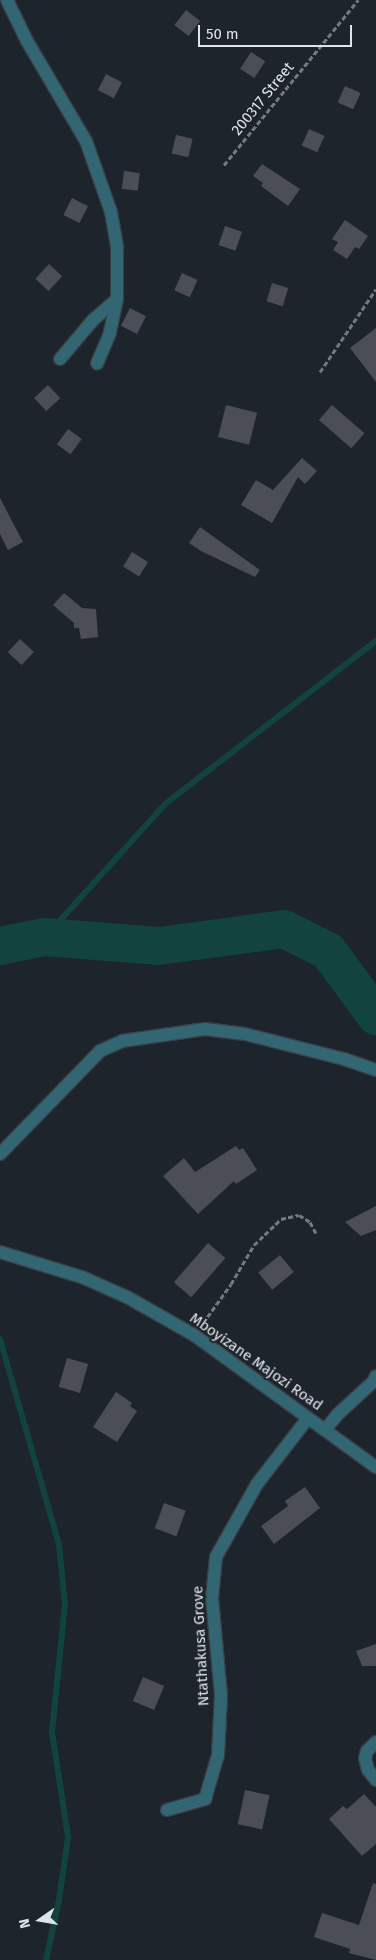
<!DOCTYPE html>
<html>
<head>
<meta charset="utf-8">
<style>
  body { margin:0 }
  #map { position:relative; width:376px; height:1960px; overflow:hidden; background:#1d242b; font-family:"Fira Sans",sans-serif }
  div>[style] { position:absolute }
  .stream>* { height:6px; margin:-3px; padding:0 3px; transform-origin:3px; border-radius:3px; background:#12433f }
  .river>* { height:38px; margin:-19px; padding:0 19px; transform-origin:19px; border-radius:19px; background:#12433f }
  .building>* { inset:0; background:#4c4e57; transform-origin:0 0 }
  .path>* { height:3px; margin-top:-1.5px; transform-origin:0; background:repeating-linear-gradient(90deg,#73797f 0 5px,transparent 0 7.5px) }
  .roads { filter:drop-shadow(1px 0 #383f45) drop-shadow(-1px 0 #383f45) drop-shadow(0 1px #383f45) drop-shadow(0 -1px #383f45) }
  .minor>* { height:12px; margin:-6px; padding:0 6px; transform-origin:6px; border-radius:6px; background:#336673 }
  span { translate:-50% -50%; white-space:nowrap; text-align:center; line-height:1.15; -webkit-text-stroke:4px #1d242b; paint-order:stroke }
  .street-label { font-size:15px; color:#dfe4e8 }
  .north { position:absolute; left:15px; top:1895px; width:50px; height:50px; -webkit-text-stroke:4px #1d242b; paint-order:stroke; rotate:257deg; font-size:14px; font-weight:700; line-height:20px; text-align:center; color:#dfe4e8 }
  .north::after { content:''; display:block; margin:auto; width:18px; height:22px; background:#dfe4e8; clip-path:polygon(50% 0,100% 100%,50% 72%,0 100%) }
  .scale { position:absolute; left:198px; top:25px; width:154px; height:22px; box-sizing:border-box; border:2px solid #dfe4e8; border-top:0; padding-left:6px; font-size:15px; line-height:18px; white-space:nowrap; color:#dfe4e8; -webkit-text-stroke:4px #1d242b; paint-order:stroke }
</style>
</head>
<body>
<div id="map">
  <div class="stream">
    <div style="left:45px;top:937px;width:179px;rotate:-47.9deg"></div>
    <div style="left:165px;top:804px;width:267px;rotate:-37.7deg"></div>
    <div style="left:0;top:1339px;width:214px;rotate:74deg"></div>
    <div style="left:59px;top:1545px;width:59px;rotate:84.2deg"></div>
    <div style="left:65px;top:1604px;width:129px;rotate:95.8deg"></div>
    <div style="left:52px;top:1732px;width:106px;rotate:81.3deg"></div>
    <div style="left:68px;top:1837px;width:64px;rotate:98.1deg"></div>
    <div style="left:59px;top:1900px;width:61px;rotate:102.2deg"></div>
  </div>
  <div class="river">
    <div style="left:0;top:946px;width:46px;rotate:-11.3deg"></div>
    <div style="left:45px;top:937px;width:114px;rotate:4.5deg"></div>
    <div style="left:159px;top:946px;width:126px;rotate:-7.7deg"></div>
    <div style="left:284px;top:929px;width:49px;rotate:26.6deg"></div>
    <div style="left:328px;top:951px;width:81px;rotate:53.6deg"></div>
  </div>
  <div class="building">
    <div style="left:186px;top:10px;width:18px;height:19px;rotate:38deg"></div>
    <div style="left:251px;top:52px;width:17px;height:20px;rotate:33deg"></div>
    <div style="left:106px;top:74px;width:18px;height:18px;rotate:27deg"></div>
    <div style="left:345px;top:86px;width:17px;height:18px;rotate:24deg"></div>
    <div style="left:309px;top:129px;width:17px;height:18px;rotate:24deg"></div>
    <div style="left:176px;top:135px;width:17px;height:19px;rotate:13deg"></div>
    <div style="clip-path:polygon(262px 164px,300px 189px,288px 206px,261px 186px,263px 183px,253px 176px)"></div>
    <div style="left:124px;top:171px;width:16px;height:18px;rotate:7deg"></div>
    <div style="left:72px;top:198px;width:18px;height:19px;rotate:27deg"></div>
    <div style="clip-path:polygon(345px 220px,368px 236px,359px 249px,355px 247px,347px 259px,333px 250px,338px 242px,332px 239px)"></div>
    <div style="left:225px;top:226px;width:18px;height:20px;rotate:19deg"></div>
    <div style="left:49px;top:264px;width:18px;height:20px;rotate:43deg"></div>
    <div style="left:182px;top:273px;width:17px;height:19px;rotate:24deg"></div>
    <div style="left:272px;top:283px;width:17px;height:19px;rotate:17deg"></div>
    <div style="left:130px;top:308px;width:18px;height:20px;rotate:27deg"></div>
    <div style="clip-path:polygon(376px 328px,376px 382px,350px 348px)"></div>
    <div style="left:48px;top:385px;width:18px;height:19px;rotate:47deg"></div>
    <div style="left:226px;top:405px;width:32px;height:33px;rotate:14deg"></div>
    <div style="left:332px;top:405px;width:43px;height:20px;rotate:41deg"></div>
    <div style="left:68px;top:429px;width:17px;height:19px;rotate:36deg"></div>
    <div style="clip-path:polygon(302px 458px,317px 471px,305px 484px,298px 477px,272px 523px,241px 505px,256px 480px,273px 490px)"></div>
    <div style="clip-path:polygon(0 498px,23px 542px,8px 550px,0 534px)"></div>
    <div style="clip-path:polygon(200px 527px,260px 570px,255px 577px,201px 551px,189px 543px)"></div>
    <div style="left:132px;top:552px;width:19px;height:17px;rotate:32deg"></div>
    <div style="clip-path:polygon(64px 593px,82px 608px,96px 609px,98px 637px,81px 639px,79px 628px,74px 628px,74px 623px,53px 605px)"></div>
    <div style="left:20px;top:639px;width:19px;height:18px;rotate:43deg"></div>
    <div style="clip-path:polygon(236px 1146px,239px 1150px,243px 1148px,257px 1170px,236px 1184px,234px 1181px,198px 1214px,163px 1176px,184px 1158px,195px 1172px)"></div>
    <div style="clip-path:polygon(376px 1206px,376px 1230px,361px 1236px,345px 1222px)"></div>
    <div style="left:208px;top:1243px;width:23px;height:52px;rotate:41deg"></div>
    <div style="left:280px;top:1255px;width:22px;height:28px;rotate:51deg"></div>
    <div style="left:67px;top:1358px;width:22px;height:30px;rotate:16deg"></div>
    <div style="clip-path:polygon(116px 1392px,132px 1403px,130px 1406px,137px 1411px,117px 1442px,93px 1427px)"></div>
    <div style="clip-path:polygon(305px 1487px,320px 1508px,274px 1544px,261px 1526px,288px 1506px,285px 1501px)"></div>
    <div style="left:164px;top:1503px;width:23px;height:27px;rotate:20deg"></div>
    <div style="clip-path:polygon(376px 1644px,376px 1666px,362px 1666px,356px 1651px)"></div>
    <div style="left:143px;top:1677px;width:23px;height:26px;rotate:23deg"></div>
    <div style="left:245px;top:1790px;width:25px;height:35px;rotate:12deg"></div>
    <div style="clip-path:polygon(364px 1794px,376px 1807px,376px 1844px,362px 1856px,329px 1819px,343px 1806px,347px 1809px)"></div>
    <div style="clip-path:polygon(373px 1883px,376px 1884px,376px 1960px,349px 1953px,350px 1949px,314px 1937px,322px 1913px,359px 1925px)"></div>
  </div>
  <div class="path">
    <div style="left:224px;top:165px;width:213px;rotate:-50.9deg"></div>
    <div style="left:320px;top:372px;width:100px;rotate:-56deg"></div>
    <div style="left:203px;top:1323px;width:48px;rotate:-54.3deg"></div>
    <div style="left:231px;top:1284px;width:45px;rotate:-59.5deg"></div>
    <div style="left:254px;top:1245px;width:37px;rotate:-44deg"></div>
    <div style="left:281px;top:1219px;width:18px;rotate:-13deg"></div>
    <div style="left:299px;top:1215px;width:13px;rotate:32deg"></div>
    <div style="left:310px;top:1222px;width:15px;rotate:62deg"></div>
  </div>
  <div class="roads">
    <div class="minor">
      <div style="left:7px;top:0;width:46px;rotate:64deg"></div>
      <div style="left:27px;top:41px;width:116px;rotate:59.5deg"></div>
      <div style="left:86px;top:141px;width:75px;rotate:70.6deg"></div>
      <div style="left:111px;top:212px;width:36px;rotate:80deg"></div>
      <div style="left:117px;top:247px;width:52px;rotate:90deg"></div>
      <div style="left:117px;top:299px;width:35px;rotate:102deg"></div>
      <div style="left:110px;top:333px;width:33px;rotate:113deg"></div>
      <div style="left:60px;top:359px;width:51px;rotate:-49.8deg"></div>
      <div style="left:93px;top:320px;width:32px;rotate:-41deg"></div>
      <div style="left:0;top:1154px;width:144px;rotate:-45.8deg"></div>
      <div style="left:100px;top:1051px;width:24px;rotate:-24deg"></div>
      <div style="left:122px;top:1041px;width:84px;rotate:-8.2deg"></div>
      <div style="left:205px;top:1029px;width:40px;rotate:7.1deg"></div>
      <div style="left:245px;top:1034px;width:102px;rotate:14.2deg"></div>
      <div style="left:344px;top:1059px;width:34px;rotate:19deg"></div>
      <div style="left:0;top:1252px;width:86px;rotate:17deg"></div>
      <div style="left:82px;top:1277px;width:49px;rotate:24deg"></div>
      <div style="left:127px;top:1297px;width:77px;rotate:29.6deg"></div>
      <div style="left:194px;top:1335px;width:225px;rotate:36deg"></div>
      <div style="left:325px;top:1430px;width:19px;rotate:-51deg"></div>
      <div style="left:337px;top:1415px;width:50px;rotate:-42.6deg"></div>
      <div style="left:374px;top:1381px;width:5px;rotate:-68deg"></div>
      <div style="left:376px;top:1742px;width:13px;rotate:135deg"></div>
      <div style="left:367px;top:1751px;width:7px;rotate:106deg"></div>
      <div style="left:365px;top:1758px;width:12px;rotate:76deg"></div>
      <div style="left:368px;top:1770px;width:13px;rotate:51deg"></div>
      <div style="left:167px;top:1810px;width:40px;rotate:-16deg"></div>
      <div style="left:205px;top:1799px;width:46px;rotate:-73.5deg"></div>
      <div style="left:218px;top:1755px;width:60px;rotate:-87.1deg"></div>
      <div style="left:221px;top:1695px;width:97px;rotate:-95.3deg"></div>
      <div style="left:212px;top:1598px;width:41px;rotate:-84.4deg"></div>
      <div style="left:216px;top:1557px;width:84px;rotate:-60.7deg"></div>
      <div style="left:257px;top:1484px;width:83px;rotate:-52.3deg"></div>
    </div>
  </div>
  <div class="street-label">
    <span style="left:263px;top:99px;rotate:-51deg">200317 Street</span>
    <span style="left:256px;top:1362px;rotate:35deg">Mboyizane Majozi Road</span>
    <span style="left:201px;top:1646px;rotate:-93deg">Ntathakusa Grove</span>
  </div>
  <div class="north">N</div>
  <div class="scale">50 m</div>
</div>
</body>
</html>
